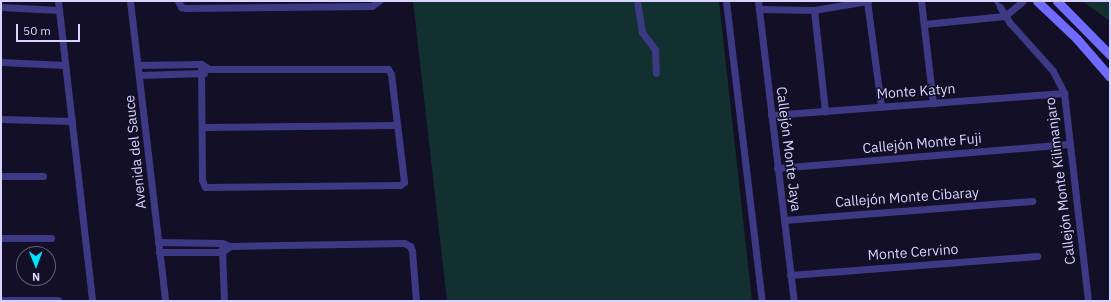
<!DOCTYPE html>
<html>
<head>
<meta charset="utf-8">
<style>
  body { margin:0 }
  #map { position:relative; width:1111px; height:302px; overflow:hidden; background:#130f26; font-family:"IBM Plex Sans",sans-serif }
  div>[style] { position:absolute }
  .green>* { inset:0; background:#12302f }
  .lane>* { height:3.5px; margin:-1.75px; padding:0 1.75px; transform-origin:1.75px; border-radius:1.75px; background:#3d3a85 }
  .street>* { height:7px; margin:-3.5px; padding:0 3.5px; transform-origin:3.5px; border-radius:3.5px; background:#3d3a85 }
  .secondary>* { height:9px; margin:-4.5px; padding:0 4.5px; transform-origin:4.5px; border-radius:4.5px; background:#6f6bff }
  span { translate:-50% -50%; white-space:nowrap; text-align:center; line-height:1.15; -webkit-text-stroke:3px #130f26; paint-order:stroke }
  .street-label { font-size:14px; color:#d9d4ff }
  .frame { position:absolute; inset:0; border:2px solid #d9d4ff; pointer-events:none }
  .north { position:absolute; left:16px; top:246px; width:40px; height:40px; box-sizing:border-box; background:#130f26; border:1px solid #625e7d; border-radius:50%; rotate:179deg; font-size:11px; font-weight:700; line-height:16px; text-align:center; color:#d9d4ff }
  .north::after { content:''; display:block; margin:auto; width:14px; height:18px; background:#00e5ff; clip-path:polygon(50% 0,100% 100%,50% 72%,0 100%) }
  .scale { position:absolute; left:16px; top:24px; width:64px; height:18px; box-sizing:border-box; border:2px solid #d9d4ff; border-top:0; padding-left:5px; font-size:12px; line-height:14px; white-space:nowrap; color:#d9d4ff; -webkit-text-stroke:3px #130f26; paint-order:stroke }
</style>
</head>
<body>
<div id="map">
  <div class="green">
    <div style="clip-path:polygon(413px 1px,719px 1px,752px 301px,447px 301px)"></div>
    <div style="clip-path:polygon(1082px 1px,1110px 1px,1110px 21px)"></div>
  </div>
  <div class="lane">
    <div style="left:996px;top:1px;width:7px;rotate:56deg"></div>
  </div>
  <div class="street">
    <div style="left:58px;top:1px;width:302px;rotate:83.5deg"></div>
    <div style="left:130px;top:1px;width:302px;rotate:83.3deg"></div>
    <div style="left:178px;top:1px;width:7px;rotate:63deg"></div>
    <div style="left:181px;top:7px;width:5px;rotate:11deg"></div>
    <div style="left:186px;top:8px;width:186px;rotate:-0.6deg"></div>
    <div style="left:372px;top:6px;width:9px;rotate:-36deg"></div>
    <div style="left:637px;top:1px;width:31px;rotate:81deg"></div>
    <div style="left:642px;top:32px;width:21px;rotate:53deg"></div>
    <div style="left:655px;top:49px;width:24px;rotate:88deg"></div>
    <div style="left:726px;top:1px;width:302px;rotate:83.2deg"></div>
    <div style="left:758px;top:1px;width:302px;rotate:83.2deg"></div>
    <div style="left:867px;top:1px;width:106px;rotate:82.4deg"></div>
    <div style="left:921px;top:1px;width:103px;rotate:83.3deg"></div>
    <div style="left:1px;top:7px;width:58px;rotate:3deg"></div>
    <div style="left:1000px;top:7px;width:19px;rotate:58deg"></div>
    <div style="left:1010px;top:23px;width:64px;rotate:48.1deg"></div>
    <div style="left:1053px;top:71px;width:25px;rotate:63deg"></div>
    <div style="left:1064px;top:93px;width:209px;rotate:83.4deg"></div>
    <div style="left:759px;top:9px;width:55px;rotate:1deg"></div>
    <div style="left:814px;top:10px;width:55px;rotate:-9.5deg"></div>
    <div style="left:814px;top:10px;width:102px;rotate:83.8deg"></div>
    <div style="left:924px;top:24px;width:81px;rotate:-5.6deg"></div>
    <div style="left:1005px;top:16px;width:23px;rotate:-40deg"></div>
    <div style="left:1px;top:62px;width:64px;rotate:2.7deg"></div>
    <div style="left:138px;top:65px;width:63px;rotate:-0.9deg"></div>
    <div style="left:201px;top:64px;width:9px;rotate:32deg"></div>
    <div style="left:209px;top:69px;width:179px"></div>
    <div style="left:388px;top:69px;width:6px;rotate:59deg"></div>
    <div style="left:391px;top:74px;width:109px;rotate:83.1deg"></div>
    <div style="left:404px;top:182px;width:5px;rotate:143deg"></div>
    <div style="left:400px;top:185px;width:195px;rotate:179.4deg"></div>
    <div style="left:205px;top:187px;width:8px;rotate:-113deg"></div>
    <div style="left:202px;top:180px;width:116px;rotate:-90.5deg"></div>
    <div style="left:140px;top:75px;width:64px;rotate:-1.8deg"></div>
    <div style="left:771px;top:115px;width:294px;rotate:-4.3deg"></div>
    <div style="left:1px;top:119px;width:71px;rotate:1.6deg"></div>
    <div style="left:203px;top:127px;width:193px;rotate:-0.6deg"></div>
    <div style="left:777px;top:168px;width:293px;rotate:-4.7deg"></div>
    <div style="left:1px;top:176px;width:42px"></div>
    <div style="left:784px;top:220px;width:249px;rotate:-4.4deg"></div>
    <div style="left:1px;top:238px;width:50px"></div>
    <div style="left:158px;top:242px;width:64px;rotate:0.9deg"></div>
    <div style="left:222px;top:243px;width:9px;rotate:21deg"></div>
    <div style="left:230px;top:246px;width:174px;rotate:-1deg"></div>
    <div style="left:404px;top:243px;width:7px;rotate:27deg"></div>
    <div style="left:410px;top:246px;width:5px;rotate:68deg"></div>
    <div style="left:412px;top:251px;width:50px;rotate:85.4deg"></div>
    <div style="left:222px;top:249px;width:52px;rotate:87.8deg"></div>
    <div style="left:159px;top:252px;width:63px"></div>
    <div style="left:222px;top:252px;width:10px;rotate:-37deg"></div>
    <div style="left:790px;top:275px;width:248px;rotate:-4.4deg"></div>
    <div style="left:1px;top:300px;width:57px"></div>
  </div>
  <div class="secondary">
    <div style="left:1037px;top:1px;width:55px;rotate:43.5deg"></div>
    <div style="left:1077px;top:39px;width:50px;rotate:49deg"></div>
    <div style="left:1057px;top:1px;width:76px;rotate:45.5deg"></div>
  </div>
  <div class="street-label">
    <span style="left:916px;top:91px;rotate:-4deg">Monte Katyn</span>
    <span style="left:922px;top:143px;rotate:-5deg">Callejón Monte Fuji</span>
    <span style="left:789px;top:149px;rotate:83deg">Callejón Monte Jaya</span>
    <span style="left:135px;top:152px;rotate:-96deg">Avenida del Sauce</span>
    <span style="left:1060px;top:181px;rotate:-97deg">Callejón Monte Kilimanjaro</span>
    <span style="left:907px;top:197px;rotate:-4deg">Callejón Monte Cibaray</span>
    <span style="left:913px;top:252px;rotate:-4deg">Monte Cervino</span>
  </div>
  <div class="frame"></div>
  <div class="north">N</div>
  <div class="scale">50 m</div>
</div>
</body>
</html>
